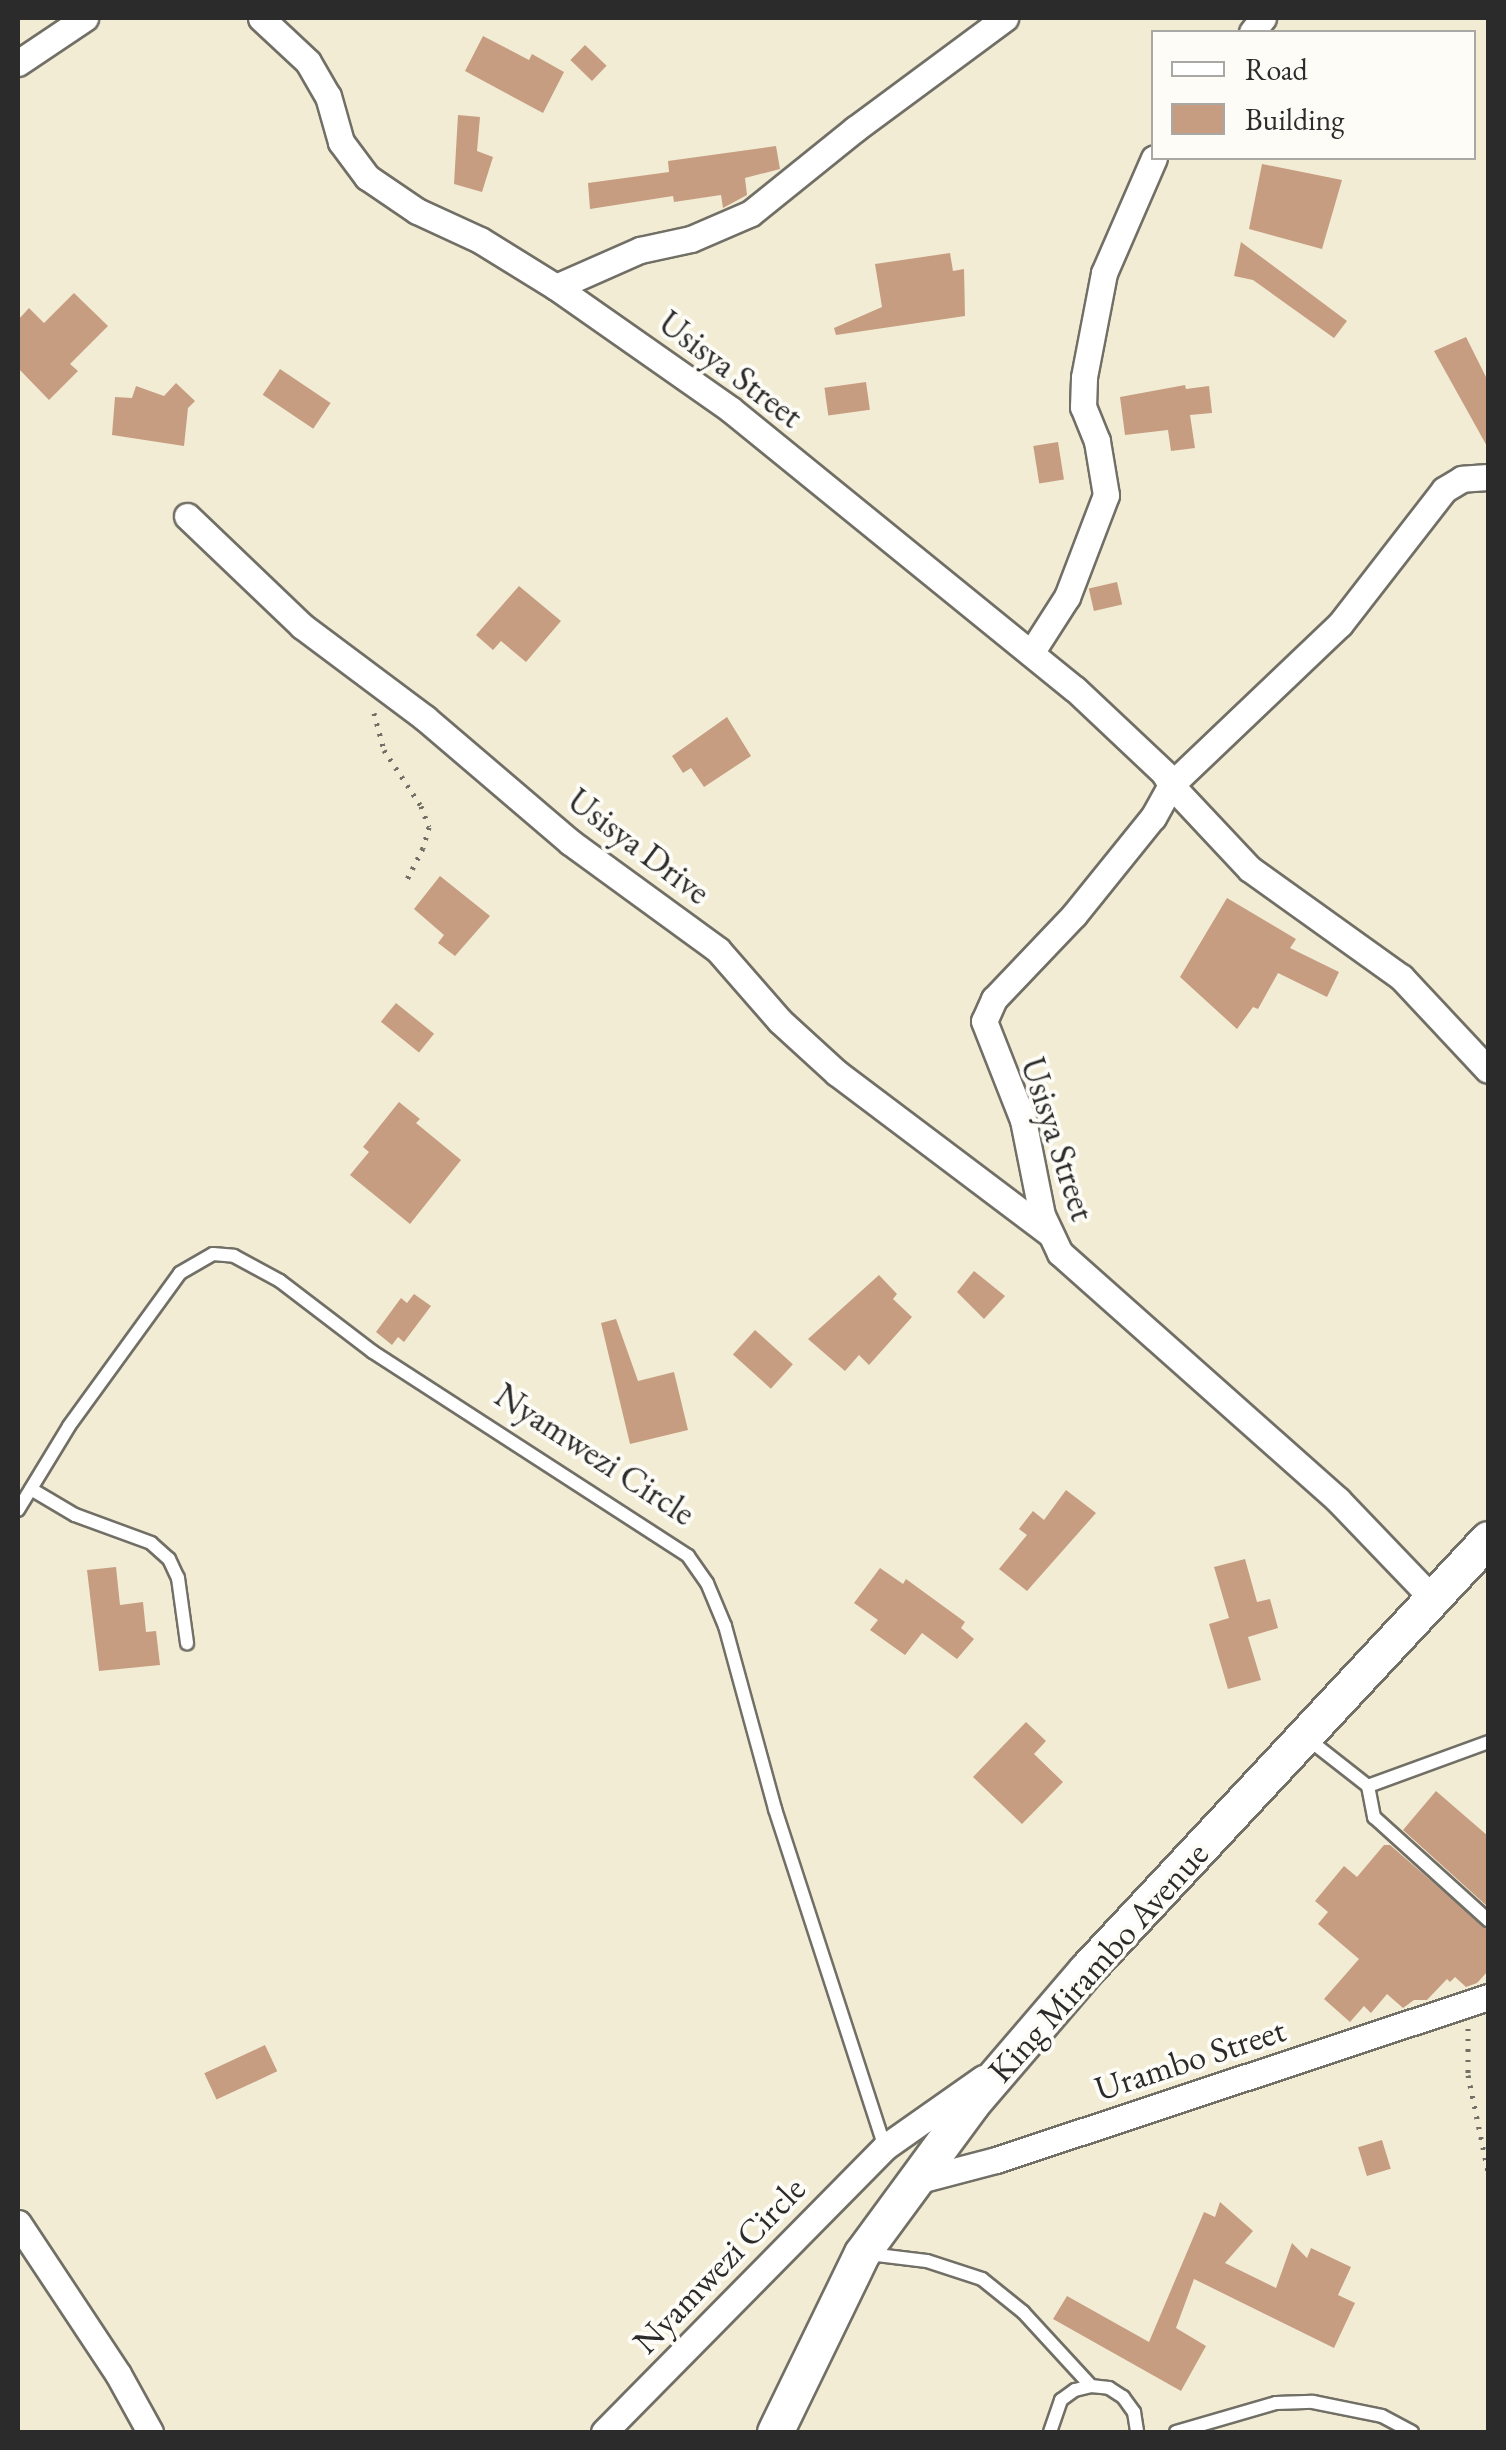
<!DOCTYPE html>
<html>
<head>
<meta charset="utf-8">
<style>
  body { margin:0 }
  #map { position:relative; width:1506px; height:2450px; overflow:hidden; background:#f2ecd5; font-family:"EB Garamond",serif }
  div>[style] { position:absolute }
  .building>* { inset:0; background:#c69d81; transform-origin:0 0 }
  .path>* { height:5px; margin-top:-2.5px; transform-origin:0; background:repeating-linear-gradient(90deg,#716f66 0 2.5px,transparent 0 10.5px) }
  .roads { filter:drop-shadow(2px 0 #716f66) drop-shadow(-2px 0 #716f66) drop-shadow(0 2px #716f66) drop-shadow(0 -2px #716f66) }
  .service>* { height:12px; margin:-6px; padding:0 6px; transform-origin:6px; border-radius:6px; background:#fff }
  .minor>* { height:25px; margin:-12.5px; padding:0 12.5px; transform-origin:12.5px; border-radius:12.5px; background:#fff }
  .secondary>* { height:35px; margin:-17.5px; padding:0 17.5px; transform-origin:17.5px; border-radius:17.5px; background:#fff }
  span { translate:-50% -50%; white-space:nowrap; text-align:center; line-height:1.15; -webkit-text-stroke:8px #fdfcf7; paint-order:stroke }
  .street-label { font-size:35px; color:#2b2b2b }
  .frame { position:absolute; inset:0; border:20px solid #2b2b2b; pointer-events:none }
  .legend { position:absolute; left:1151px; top:30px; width:325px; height:130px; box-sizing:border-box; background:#fdfcf7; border:2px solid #a9a8a5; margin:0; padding:12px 18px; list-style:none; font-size:30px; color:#2b2b2b }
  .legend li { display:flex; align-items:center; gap:20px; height:50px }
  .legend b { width:50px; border:2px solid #a9a8a5 }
</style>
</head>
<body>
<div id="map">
  <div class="building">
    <div style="clip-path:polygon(483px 36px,529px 60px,532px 54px,564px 72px,543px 113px,465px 71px)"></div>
    <div style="left:585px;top:45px;width:30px;height:21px;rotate:44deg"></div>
    <div style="clip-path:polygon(458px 115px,480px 117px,477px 151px,493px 157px,482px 192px,454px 184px)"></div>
    <div style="clip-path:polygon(776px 146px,780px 169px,745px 178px,747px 195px,723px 208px,721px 195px,674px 202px,673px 196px,590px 209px,588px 183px,669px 172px,668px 161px)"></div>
    <div style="clip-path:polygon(1262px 164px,1342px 180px,1322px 249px,1249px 229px)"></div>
    <div style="clip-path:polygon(1241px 242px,1347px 321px,1334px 338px,1253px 280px,1234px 276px)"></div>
    <div style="clip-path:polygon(950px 253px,953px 271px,964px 269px,965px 316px,836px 335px,834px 328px,882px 307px,875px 264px)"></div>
    <div style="clip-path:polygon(74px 293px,108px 326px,70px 364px,78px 371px,49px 400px,18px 368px,18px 320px,29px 308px,44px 323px)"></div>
    <div style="clip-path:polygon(1466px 337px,1488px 381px,1488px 448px,1434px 351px)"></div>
    <div style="left:280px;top:369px;width:61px;height:31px;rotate:34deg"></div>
    <div style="left:866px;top:382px;width:28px;height:42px;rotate:82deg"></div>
    <div style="clip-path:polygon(176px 383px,195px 401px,188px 408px,184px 446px,112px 435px,115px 397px,132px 398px,136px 386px,164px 396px)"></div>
    <div style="clip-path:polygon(1185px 385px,1186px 389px,1209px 386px,1212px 413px,1190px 415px,1195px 448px,1171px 451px,1168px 430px,1125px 435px,1120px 397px)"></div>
    <div style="left:1058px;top:442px;width:38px;height:25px;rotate:81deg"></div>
    <div style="left:1117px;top:582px;width:23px;height:29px;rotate:77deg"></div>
    <div style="clip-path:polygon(519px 586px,561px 621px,526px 662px,501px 641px,493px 650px,476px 635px)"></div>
    <div style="clip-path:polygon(727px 717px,751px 756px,704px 787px,691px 768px,683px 773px,672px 756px)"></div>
    <div style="clip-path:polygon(440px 876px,490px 916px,455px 956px,438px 943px,444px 935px,414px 909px)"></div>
    <div style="clip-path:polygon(1227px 898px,1296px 939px,1290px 948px,1339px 972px,1327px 997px,1278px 973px,1258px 1009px,1253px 1007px,1237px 1029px,1180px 977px)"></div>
    <div style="left:396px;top:1003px;width:49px;height:24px;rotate:39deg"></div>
    <div style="clip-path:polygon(399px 1102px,420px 1119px,416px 1123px,461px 1160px,410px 1224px,350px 1175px,369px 1152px,363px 1147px)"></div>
    <div style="clip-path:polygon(974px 1271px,1005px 1296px,984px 1319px,957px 1292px)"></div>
    <div style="clip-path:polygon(879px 1275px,897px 1294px,893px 1299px,912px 1317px,869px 1365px,859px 1355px,845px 1371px,808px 1339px)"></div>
    <div style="clip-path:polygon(414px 1294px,431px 1306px,404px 1342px,398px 1337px,392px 1345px,376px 1332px,401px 1298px,407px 1303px)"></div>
    <div style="clip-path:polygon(616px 1319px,638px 1381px,674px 1372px,688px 1430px,630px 1444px,601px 1323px)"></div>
    <div style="left:755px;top:1330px;width:51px;height:33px;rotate:42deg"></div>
    <div style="clip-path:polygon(1066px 1490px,1096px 1513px,1027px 1591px,999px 1569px,1027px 1535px,1019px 1529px,1033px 1511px,1044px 1520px)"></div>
    <div style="clip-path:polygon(1245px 1559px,1257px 1602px,1270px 1599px,1278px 1628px,1248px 1637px,1261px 1680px,1228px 1689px,1209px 1624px,1229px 1618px,1214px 1567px)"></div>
    <div style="clip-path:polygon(116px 1567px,120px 1605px,143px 1602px,146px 1632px,156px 1631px,160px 1665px,99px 1671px,87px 1570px)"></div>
    <div style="clip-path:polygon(880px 1568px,903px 1584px,906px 1579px,965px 1622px,961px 1628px,974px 1639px,957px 1659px,922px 1633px,905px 1655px,870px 1630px,878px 1620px,854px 1603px)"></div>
    <div style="clip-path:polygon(1026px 1722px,1046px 1741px,1034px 1754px,1063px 1782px,1022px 1824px,973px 1777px)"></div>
    <div style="clip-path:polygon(1436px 1791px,1488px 1836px,1488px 1907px,1403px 1830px)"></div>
    <div style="clip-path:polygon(1384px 1845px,1390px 1845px,1488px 1930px,1488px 1971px,1477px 1983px,1466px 1987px,1455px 1977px,1450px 1982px,1447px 1979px,1427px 2000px,1414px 2000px,1403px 2008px,1387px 1994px,1371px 2013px,1364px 2006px,1350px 2022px,1324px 1999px,1359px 1959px,1318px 1924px,1328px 1912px,1315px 1901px,1344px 1866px,1357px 1877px)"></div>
    <div style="left:265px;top:2045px;width:29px;height:67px;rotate:65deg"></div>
    <div style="left:1382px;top:2140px;width:30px;height:25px;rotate:73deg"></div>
    <div style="clip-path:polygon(1220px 2202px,1253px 2231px,1225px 2263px,1276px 2288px,1292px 2243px,1307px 2258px,1311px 2248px,1351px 2267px,1338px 2295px,1355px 2303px,1334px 2348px,1194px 2279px,1176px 2328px,1206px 2346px,1181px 2391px,1053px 2319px,1067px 2296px,1149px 2342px,1204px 2212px,1215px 2217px)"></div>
  </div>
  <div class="path">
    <div style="left:374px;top:713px;width:38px;rotate:75deg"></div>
    <div style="left:384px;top:750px;width:67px;rotate:56.5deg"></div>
    <div style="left:421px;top:806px;width:22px;rotate:69deg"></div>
    <div style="left:429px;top:827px;width:22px;rotate:106deg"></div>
    <div style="left:423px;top:848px;width:35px;rotate:117deg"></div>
    <div style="left:1468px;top:2028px;width:47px;rotate:90deg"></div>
    <div style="left:1468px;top:2075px;width:99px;rotate:78.3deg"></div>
  </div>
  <div class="roads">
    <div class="service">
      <div style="left:31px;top:1489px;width:51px;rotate:30.6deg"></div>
      <div style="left:75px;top:1515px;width:81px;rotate:20.2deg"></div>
      <div style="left:151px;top:1543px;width:24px;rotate:42deg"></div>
      <div style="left:169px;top:1559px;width:21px;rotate:65deg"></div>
      <div style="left:178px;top:1578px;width:66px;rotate:82.1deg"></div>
      <div style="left:18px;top:1510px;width:98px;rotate:-58.7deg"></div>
      <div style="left:69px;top:1426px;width:189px;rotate:-54deg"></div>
      <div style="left:180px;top:1273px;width:38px;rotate:-30deg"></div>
      <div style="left:213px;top:1254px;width:21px;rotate:5deg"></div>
      <div style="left:234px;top:1256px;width:52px;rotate:28.5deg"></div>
      <div style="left:280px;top:1281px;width:117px;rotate:37.4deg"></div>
      <div style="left:373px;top:1352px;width:375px;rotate:32.9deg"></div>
      <div style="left:688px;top:1556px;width:33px;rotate:55deg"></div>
      <div style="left:707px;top:1583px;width:47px;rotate:67.3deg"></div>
      <div style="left:725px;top:1626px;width:190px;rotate:74.7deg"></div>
      <div style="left:775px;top:1809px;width:355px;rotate:72deg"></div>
      <div style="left:1308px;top:1739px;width:76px;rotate:38.1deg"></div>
      <div style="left:1368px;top:1786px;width:32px;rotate:79deg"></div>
      <div style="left:1374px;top:1817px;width:154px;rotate:42.1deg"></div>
      <div style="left:1368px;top:1786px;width:128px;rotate:-20.1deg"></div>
      <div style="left:869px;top:2254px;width:58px;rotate:6.9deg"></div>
      <div style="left:927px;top:2261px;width:58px;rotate:18.1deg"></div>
      <div style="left:982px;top:2279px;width:53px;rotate:38.8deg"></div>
      <div style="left:1023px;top:2312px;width:100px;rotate:47.4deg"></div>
      <div style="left:1050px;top:2432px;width:34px;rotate:-71deg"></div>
      <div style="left:1061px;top:2400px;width:17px;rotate:-36deg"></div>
      <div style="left:1075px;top:2390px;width:16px;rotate:-14deg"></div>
      <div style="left:1091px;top:2386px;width:18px;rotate:6deg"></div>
      <div style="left:1109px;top:2388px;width:17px;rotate:33deg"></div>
      <div style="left:1123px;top:2397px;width:19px;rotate:54deg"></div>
      <div style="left:1134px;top:2412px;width:20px;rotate:81deg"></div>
      <div style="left:1176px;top:2432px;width:104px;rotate:-16.2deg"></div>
      <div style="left:1276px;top:2403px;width:37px;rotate:-2deg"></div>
      <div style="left:1313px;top:2402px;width:70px;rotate:11.5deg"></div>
      <div style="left:1382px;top:2416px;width:34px;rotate:28deg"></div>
    </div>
    <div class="minor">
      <div style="left:261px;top:18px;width:64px;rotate:43.1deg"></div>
      <div style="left:308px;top:62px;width:39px;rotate:60deg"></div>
      <div style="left:328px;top:96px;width:48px;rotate:74.2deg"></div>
      <div style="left:341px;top:142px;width:44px;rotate:53.4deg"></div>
      <div style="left:367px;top:177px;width:60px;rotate:34.2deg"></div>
      <div style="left:417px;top:211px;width:69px;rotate:24.7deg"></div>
      <div style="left:480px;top:240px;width:89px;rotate:31.7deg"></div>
      <div style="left:556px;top:287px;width:213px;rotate:35deg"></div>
      <div style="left:730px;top:409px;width:444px;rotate:39.1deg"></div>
      <div style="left:1075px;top:689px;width:122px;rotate:43.3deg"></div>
      <div style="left:1164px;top:773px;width:14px;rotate:60deg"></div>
      <div style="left:1171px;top:785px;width:37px;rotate:119deg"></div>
      <div style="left:1153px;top:817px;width:126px;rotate:128.9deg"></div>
      <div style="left:1074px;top:915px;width:116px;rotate:133.6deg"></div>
      <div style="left:994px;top:999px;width:24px;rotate:114deg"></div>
      <div style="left:984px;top:1021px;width:106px;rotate:68.5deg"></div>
      <div style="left:1023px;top:1120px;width:97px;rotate:78.7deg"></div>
      <div style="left:1042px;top:1215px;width:42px;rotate:64.7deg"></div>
      <div style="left:1060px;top:1253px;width:372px;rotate:41.6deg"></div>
      <div style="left:1338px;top:1500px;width:137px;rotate:46.2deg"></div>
      <div style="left:1252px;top:32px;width:18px;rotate:-52deg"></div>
      <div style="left:18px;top:63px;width:81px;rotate:-33.9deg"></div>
      <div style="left:556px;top:287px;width:92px;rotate:-23.8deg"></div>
      <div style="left:640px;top:250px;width:52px;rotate:-12.2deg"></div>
      <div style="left:691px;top:239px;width:65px;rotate:-23.4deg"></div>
      <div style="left:751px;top:213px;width:134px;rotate:-38.9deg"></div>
      <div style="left:855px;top:129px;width:187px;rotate:-36.5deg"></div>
      <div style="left:1488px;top:477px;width:26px;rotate:176deg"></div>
      <div style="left:1462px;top:479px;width:21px;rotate:149deg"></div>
      <div style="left:1444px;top:490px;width:170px;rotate:127.8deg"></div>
      <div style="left:1340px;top:624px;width:233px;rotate:136.4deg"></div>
      <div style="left:1171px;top:785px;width:115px;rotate:46.8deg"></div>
      <div style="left:1250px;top:869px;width:186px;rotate:35.6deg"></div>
      <div style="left:1401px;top:977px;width:127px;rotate:46.9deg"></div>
      <div style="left:187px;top:516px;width:159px;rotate:43.7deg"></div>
      <div style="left:302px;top:626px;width:154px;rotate:36.8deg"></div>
      <div style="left:425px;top:718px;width:191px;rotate:40.5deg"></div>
      <div style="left:570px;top:842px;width:183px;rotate:36.1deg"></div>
      <div style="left:718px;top:950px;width:94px;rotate:48.9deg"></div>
      <div style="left:780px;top:1021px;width:77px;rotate:42.4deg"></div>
      <div style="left:837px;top:1073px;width:264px;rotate:37deg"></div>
      <div style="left:1031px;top:653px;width:67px;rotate:-57.3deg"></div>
      <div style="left:1067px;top:597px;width:109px;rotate:-69.1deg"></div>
      <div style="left:1106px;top:495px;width:55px;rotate:-99.5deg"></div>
      <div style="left:1097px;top:441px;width:37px;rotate:-112deg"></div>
      <div style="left:1083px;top:407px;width:30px;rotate:-88deg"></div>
      <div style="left:1084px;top:377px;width:106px;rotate:-79.1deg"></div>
      <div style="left:1104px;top:273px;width:125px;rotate:-66.5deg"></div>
      <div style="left:912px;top:2182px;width:87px;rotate:-14.7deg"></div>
      <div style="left:996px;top:2160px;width:518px;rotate:-18.33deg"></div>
      <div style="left:18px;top:2223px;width:181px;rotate:56.5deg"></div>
      <div style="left:118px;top:2374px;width:66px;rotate:61.1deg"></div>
      <div style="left:604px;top:2432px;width:400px;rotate:-45.4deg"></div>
      <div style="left:885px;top:2147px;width:120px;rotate:-35.1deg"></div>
    </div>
    <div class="secondary">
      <div style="left:775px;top:2432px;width:199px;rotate:-64.1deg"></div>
      <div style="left:862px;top:2253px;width:186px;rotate:-53.7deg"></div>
      <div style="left:972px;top:2103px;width:175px;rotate:-49.4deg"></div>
      <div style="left:1086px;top:1970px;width:589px;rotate:-46.99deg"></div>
    </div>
  </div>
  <div class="street-label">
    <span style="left:731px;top:369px;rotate:37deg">Usisya Street</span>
    <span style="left:639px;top:846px;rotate:37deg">Usisya Drive</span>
    <span style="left:1058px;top:1139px;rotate:72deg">Usisya Street</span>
    <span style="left:595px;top:1454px;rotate:33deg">Nyamwezi Circle</span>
    <span style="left:1098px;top:1962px;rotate:-48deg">King Mirambo Avenue</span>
    <span style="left:1190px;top:2059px;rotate:-18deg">Urambo Street</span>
    <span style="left:719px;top:2265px;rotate:-46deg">Nyamwezi Circle</span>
  </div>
  <div class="frame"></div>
  <ul class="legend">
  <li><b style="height:12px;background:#fff"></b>Road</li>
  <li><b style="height:28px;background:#c69d81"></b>Building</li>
  </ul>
</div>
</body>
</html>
